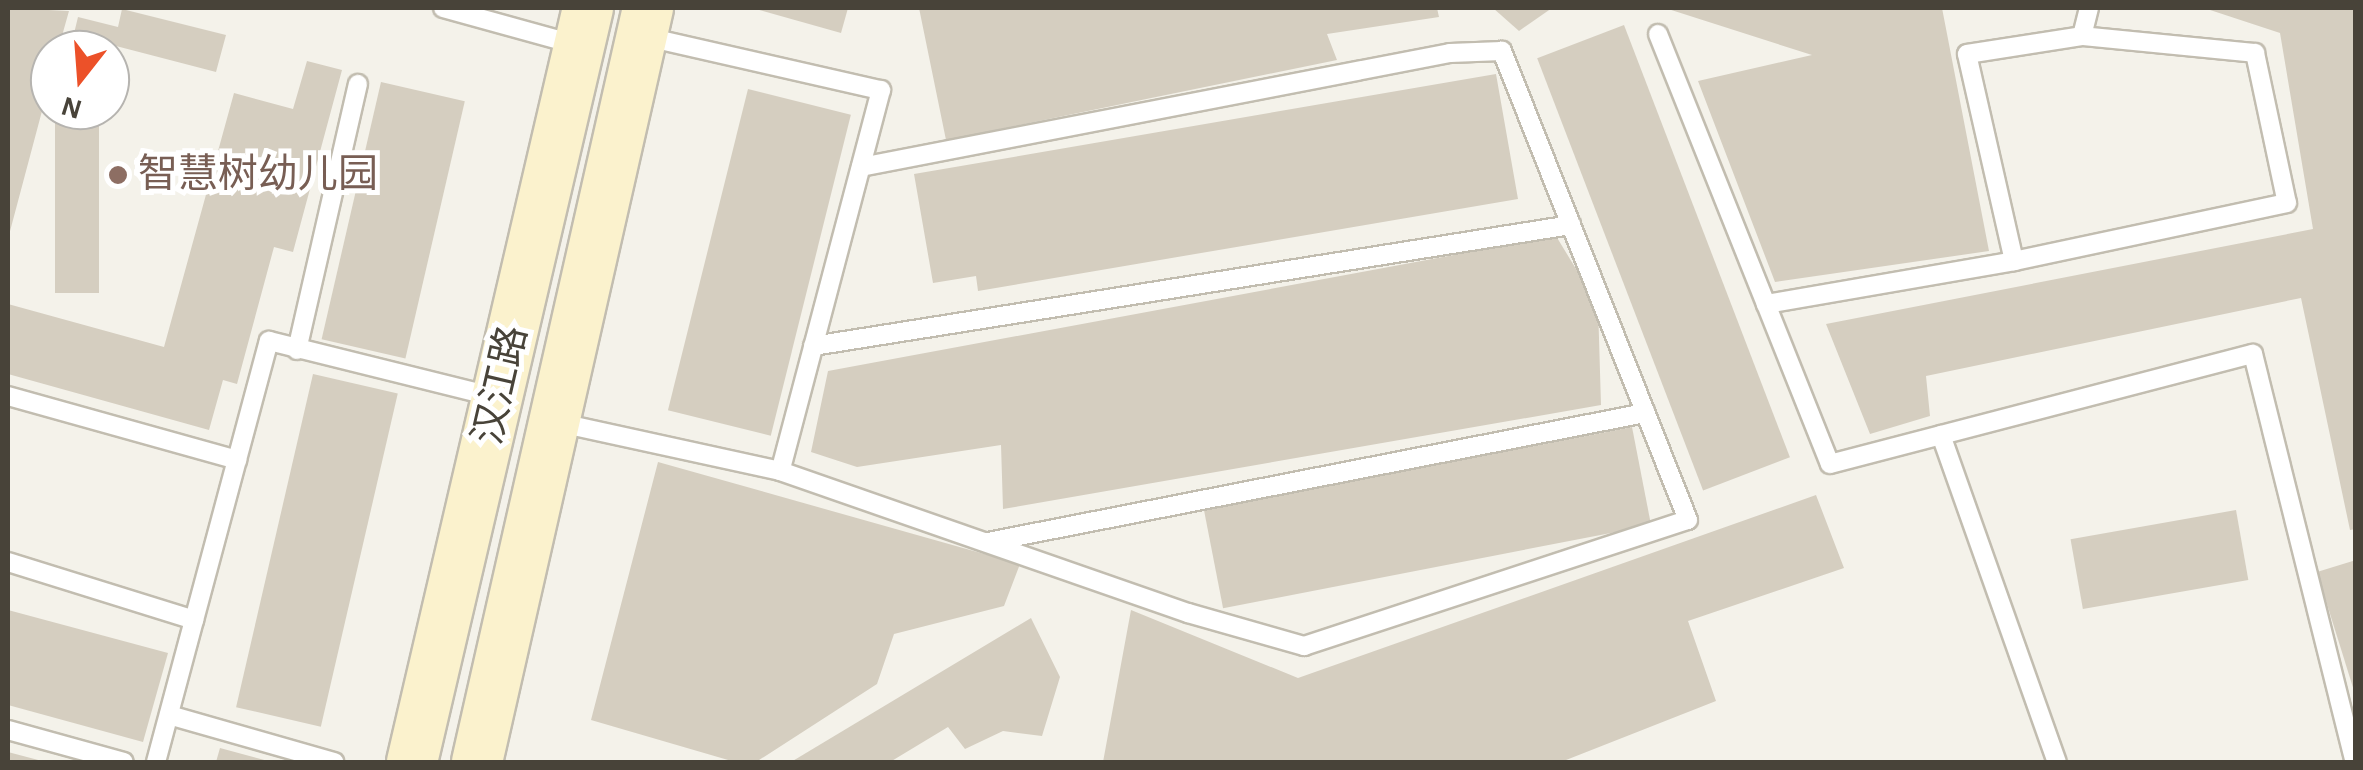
<!DOCTYPE html>
<html>
<head>
<meta charset="utf-8">
<style>
  body { margin:0 }
  #map { position:relative; width:2363px; height:770px; overflow:hidden; background:#f4f2ea; font-family:"Alegreya Sans","Noto Sans SC",sans-serif }
  div>[style] { position:absolute }
  .building>* { inset:0; background:#d5cec0; transform-origin:0 0 }
  .roads { filter:drop-shadow(2px 0 #c2bdb0) drop-shadow(-2px 0 #c2bdb0) drop-shadow(0 2px #c2bdb0) drop-shadow(0 -2px #c2bdb0) }
  .service>* { height:18px; margin:-9px; padding:0 9px; transform-origin:9px; border-radius:9px; background:#fff }
  .secondary>* { height:50px; margin:-25px; padding:0 25px; transform-origin:25px; border-radius:25px; background:#fbf2cd }
  .dots>* { width:28px; height:28px; translate:-50% -50%; box-sizing:border-box; border:5px solid #fff; border-radius:50% }
  span { translate:-50% -50%; white-space:nowrap; text-align:center; line-height:1.15; -webkit-text-stroke:10px #fff; paint-order:stroke }
  .education-label { font-size:40px; color:#785e54 }
  .left { translate:0 -50%; text-align:left }
  .street-label { font-size:40px; color:#484339 }
  .frame { position:absolute; inset:0; border:10px solid #484339; pointer-events:none }
  .north { position:absolute; left:30px; top:30px; width:100px; height:100px; box-sizing:border-box; background:#fff; border:2px solid #b6b4b0; border-radius:50%; rotate:197deg; font-size:28px; font-weight:700; line-height:40px; text-align:center; color:#484339 }
  .north::after { content:''; display:block; margin:auto; width:35px; height:45px; background:#ec5129; clip-path:polygon(50% 0,100% 100%,50% 72%,0 100%) }
</style>
</head>
<body>
<div id="map">
  <div class="building">
    <div style="clip-path:polygon(8px 8px,69px 11px,58px 50px,50px 50px,50px 81px,9px 235px)"></div>
    <div style="clip-path:polygon(752px 8px,848px 8px,841px 33px)"></div>
    <div style="clip-path:polygon(919px 8px,1437px 8px,1439px 17px,1327px 34px,1337px 60px,946px 140px)"></div>
    <div style="clip-path:polygon(1493px 8px,1552px 8px,1519px 31px)"></div>
    <div style="clip-path:polygon(1665px 8px,1942px 8px,1989px 251px,1775px 282px,1698px 81px,1812px 55px)"></div>
    <div style="clip-path:polygon(2204px 8px,2356px 8px,2356px 529px,2350px 530px,2301px 298px,1926px 376px,1930px 416px,1870px 434px,1826px 324px,2313px 229px,2280px 33px)"></div>
    <div style="clip-path:polygon(122px 9px,226px 35px,216px 72px,116px 46px,111px 63px,110px 50px,70px 50px,78px 17px,118px 27px)"></div>
    <div style="left:1624px;top:25px;width:463px;height:93px;rotate:69deg"></div>
    <div style="clip-path:polygon(307px 61px,342px 70px,293px 252px,274px 247px,237px 384px,223px 380px,209px 430px,8px 374px,8px 304px,164px 347px,234px 93px,293px 109px)"></div>
    <div style="clip-path:polygon(1496px 74px,1518px 199px,978px 291px,976px 276px,933px 283px,914px 174px)"></div>
    <div style="left:381px;top:82px;width:86px;height:264px;rotate:13deg"></div>
    <div style="left:748px;top:89px;width:106px;height:331px;rotate:14deg"></div>
    <div style="left:55px;top:110px;width:44px;height:183px"></div>
    <div style="clip-path:polygon(1556px 236px,1598px 305px,1601px 405px,1003px 509px,1001px 445px,857px 467px,811px 452px,828px 371px)"></div>
    <div style="left:313px;top:374px;width:87px;height:342px;rotate:13deg"></div>
    <div style="left:1632px;top:427px;width:100px;height:436px;rotate:79deg"></div>
    <div style="clip-path:polygon(658px 462px,1020px 564px,1004px 606px,894px 634px,877px 684px,756px 762px,735px 762px,591px 720px)"></div>
    <div style="clip-path:polygon(1816px 495px,1844px 568px,1688px 621px,1716px 701px,1561px 762px,1103px 762px,1131px 610px,1298px 678px)"></div>
    <div style="left:2236px;top:510px;width:71px;height:168px;rotate:80deg"></div>
    <div style="clip-path:polygon(2356px 560px,2356px 694px,2355px 694px,2317px 572px)"></div>
    <div style="clip-path:polygon(8px 610px,168px 653px,143px 742px,8px 705px)"></div>
    <div style="clip-path:polygon(1031px 618px,1060px 677px,1042px 736px,1003px 731px,965px 749px,948px 727px,890px 762px,791px 762px)"></div>
    <div style="clip-path:polygon(220px 748px,268px 761px,268px 762px,216px 762px)"></div>
    <div style="clip-path:polygon(8px 752px,42px 761px,42px 762px,8px 762px)"></div>
  </div>
  <div class="roads">
    <div class="service">
      <div style="left:443px;top:8px;width:139px;rotate:15.4deg"></div>
      <div style="left:1658px;top:34px;width:291px;rotate:68.2deg"></div>
      <div style="left:1766px;top:304px;width:252px;rotate:-9.8deg"></div>
      <div style="left:2082px;top:36px;width:174px;rotate:5.6deg"></div>
      <div style="left:2255px;top:53px;width:153px;rotate:78deg"></div>
      <div style="left:2287px;top:203px;width:279px;rotate:168deg"></div>
      <div style="left:2014px;top:261px;width:212px;rotate:-102.8deg"></div>
      <div style="left:1967px;top:54px;width:116px;rotate:-8.9deg"></div>
      <div style="left:2082px;top:36px;width:29px;rotate:-76deg"></div>
      <div style="left:647px;top:37px;width:240px;rotate:12.8deg"></div>
      <div style="left:881px;top:90px;width:394px;rotate:104.8deg"></div>
      <div style="left:780px;top:471px;width:432px;rotate:19.2deg"></div>
      <div style="left:1188px;top:613px;width:121px;rotate:15.9deg"></div>
      <div style="left:1304px;top:646px;width:404px;rotate:-18.2deg"></div>
      <div style="left:1688px;top:520px;width:505px;rotate:-111.63deg"></div>
      <div style="left:1502px;top:51px;width:52px;rotate:177.8deg"></div>
      <div style="left:1450px;top:53px;width:600px;rotate:169.05deg"></div>
      <div style="left:1766px;top:304px;width:172px;rotate:68.2deg"></div>
      <div style="left:1830px;top:464px;width:437px;rotate:-14.6deg"></div>
      <div style="left:2253px;top:354px;width:421px;rotate:76deg"></div>
      <div style="left:813px;top:346px;width:768px;rotate:-9.07deg"></div>
      <div style="left:297px;top:350px;width:273px;rotate:-77.1deg"></div>
      <div style="left:8px;top:396px;width:238px;rotate:15.6deg"></div>
      <div style="left:556px;top:422px;width:229px;rotate:12.3deg"></div>
      <div style="left:1941px;top:435px;width:347px;rotate:70.5deg"></div>
      <div style="left:988px;top:542px;width:670px;rotate:-11.11deg"></div>
      <div style="left:8px;top:562px;width:195px;rotate:17.3deg"></div>
      <div style="left:169px;top:715px;width:172px;rotate:15.9deg"></div>
      <div style="left:8px;top:730px;width:120px;rotate:15.4deg"></div>
      <div style="left:156px;top:762px;width:436px;rotate:-75deg"></div>
      <div style="left:269px;top:341px;width:230px;rotate:13.9deg"></div>
    </div>
    <div class="secondary">
      <div style="left:412px;top:762px;width:774px;rotate:-76.86deg"></div>
      <div style="left:477px;top:762px;width:773px;rotate:-77.22deg"></div>
    </div>
  </div>
  <div class="dots">
    <div style="left:118px;top:175px;background:#8d6e63"></div>
  </div>
  <div class="education-label">
    <span class="left" style="left:138px;top:175px">智慧树幼儿园</span>
  </div>
  <div class="street-label">
    <span style="left:501px;top:385px;rotate:-77deg">汉江路</span>
  </div>
  <div class="frame"></div>
  <div class="north">N</div>
</div>
</body>
</html>
